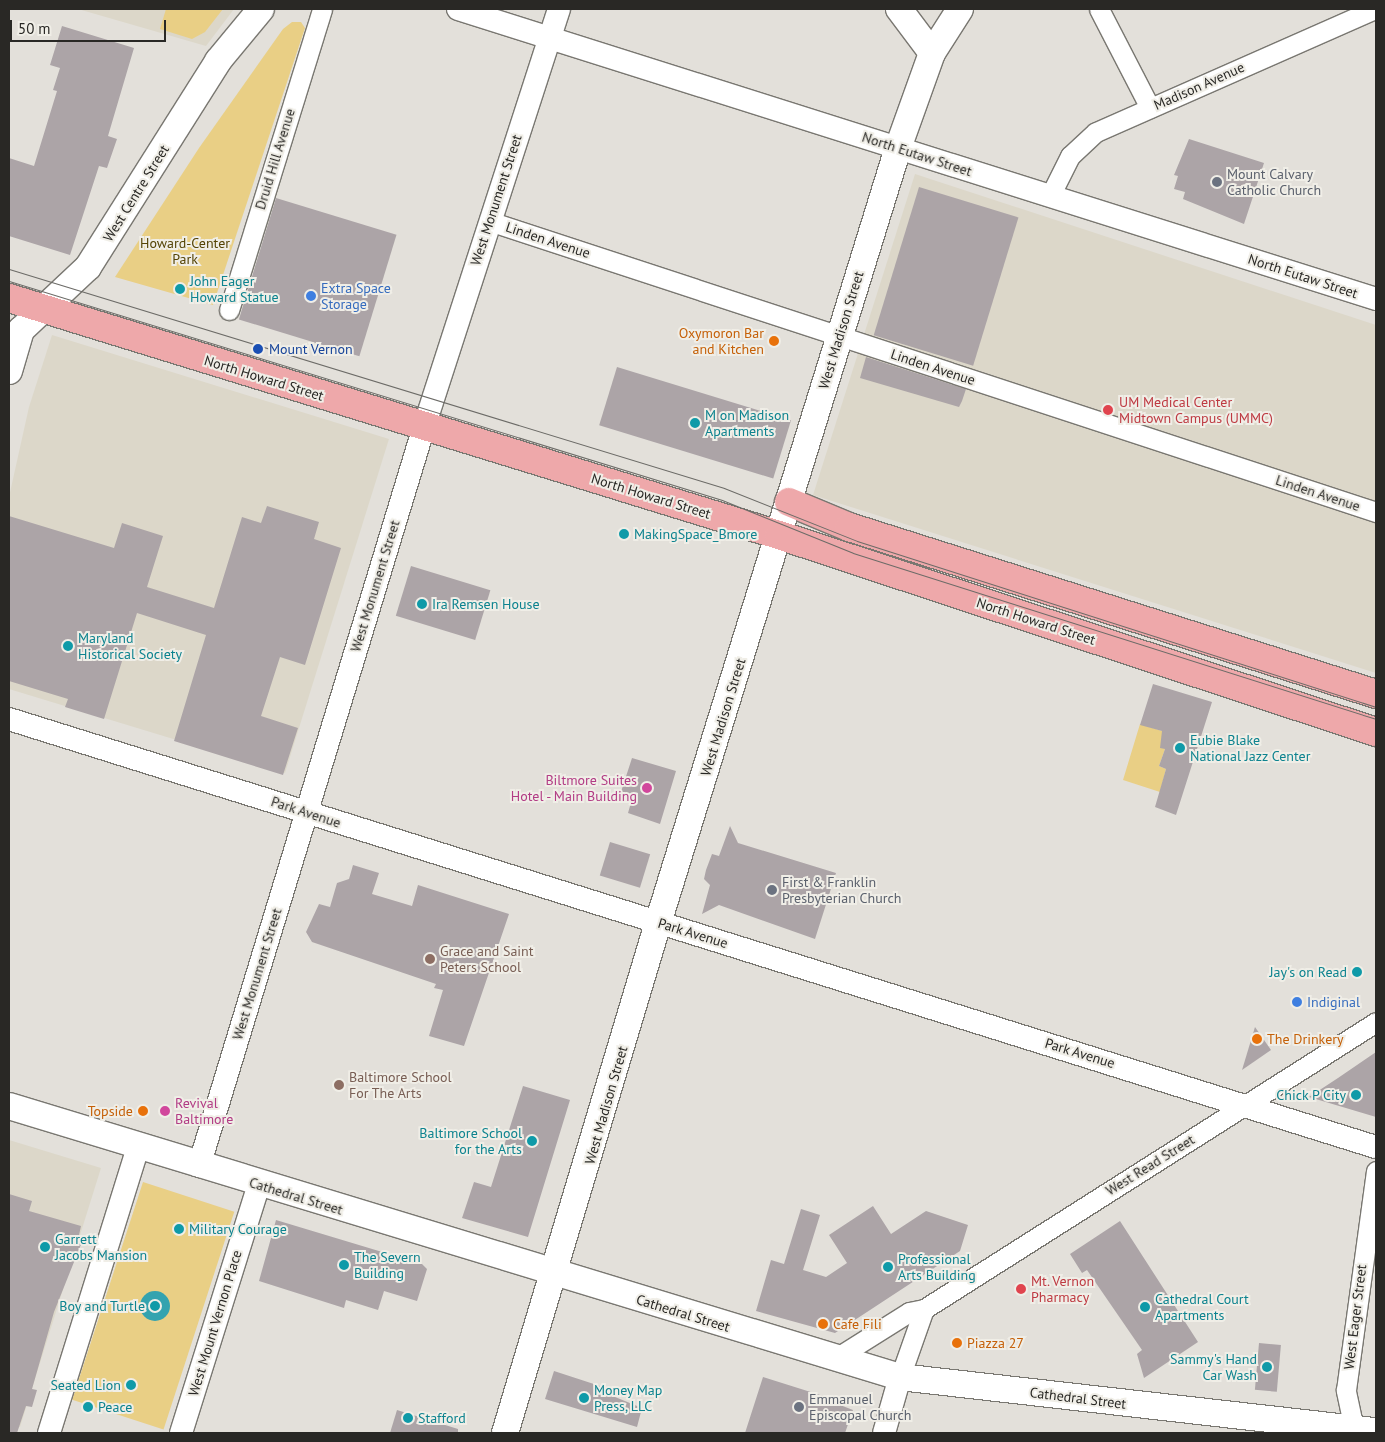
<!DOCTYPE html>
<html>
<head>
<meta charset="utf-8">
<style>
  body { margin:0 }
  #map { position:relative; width:1385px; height:1442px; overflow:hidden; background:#e3e0da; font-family:"PT Sans",sans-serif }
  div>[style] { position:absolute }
  .built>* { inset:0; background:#dcd7c9 }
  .green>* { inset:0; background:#e9cf85; transform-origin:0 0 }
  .water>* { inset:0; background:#34a3af }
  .round { border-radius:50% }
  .building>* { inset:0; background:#aca4a7; transform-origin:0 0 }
  .roads { filter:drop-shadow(1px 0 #797771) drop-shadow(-1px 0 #797771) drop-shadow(0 1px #797771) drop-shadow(0 -1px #797771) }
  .minor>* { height:19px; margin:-9.5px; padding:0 9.5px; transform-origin:9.5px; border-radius:9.5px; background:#fff }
  .tertiary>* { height:22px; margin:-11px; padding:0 11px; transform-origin:11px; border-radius:11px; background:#fff }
  .secondary>* { height:26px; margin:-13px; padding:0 13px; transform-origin:13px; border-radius:13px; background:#fff }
  .primary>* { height:28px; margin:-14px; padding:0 14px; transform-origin:14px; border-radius:14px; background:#eea8aa }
  .tram>* { height:1px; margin:-0.5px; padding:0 0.5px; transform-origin:0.5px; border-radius:0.5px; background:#6c6b67 }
  .dots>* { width:14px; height:14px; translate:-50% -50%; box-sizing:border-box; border:2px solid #f0eee7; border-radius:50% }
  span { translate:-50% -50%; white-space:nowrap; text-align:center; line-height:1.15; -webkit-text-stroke:4px #f0eee7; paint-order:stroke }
  .street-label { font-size:14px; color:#292825 }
  .worship-label { font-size:14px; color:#5b616d }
  .left { translate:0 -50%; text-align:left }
  .park-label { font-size:14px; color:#554406 }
  .culture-label { font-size:14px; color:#0d838f }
  .right { translate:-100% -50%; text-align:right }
  .shop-label { font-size:14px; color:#366cbe }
  .food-label { font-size:14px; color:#c56008 }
  .transit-label { font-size:14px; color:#164399 }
  .health-label { font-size:14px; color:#be3a42 }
  .hotel-label { font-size:14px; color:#b23c85 }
  .education-label { font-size:14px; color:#785e54 }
  .frame { position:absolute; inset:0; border:10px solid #292825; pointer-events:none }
  .scale { position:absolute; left:10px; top:20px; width:156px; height:22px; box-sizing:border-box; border:2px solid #292825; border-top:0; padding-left:6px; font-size:15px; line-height:18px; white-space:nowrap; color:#292825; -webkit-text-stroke:4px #f0eee7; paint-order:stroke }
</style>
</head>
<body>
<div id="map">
  <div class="built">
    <div style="clip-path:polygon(78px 9px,234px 9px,206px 46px)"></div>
    <div style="clip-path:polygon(915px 174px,1376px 325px,1376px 673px,813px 495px)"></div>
    <div style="clip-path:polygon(52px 335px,389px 439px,285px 773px,9px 689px,9px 497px,29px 407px)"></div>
    <div style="clip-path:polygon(9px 1140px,101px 1168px,20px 1427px,9px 1426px)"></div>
  </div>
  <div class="green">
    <div style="clip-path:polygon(166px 9px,223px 9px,205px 32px,192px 39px,160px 29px)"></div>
    <div style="clip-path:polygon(292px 22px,301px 22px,305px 28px,213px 305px,115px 277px,199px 148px,283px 29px)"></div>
    <div style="clip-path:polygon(1140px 724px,1162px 731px,1165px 749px,1159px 766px,1166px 769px,1160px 792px,1123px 780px)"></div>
    <div style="left:143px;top:1182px;width:96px;height:229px;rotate:18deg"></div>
  </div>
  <div class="water">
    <div class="round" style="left:140px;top:1291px;width:30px;height:30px"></div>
  </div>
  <div class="building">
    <div style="clip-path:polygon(62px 26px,134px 48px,108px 136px,117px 139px,107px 168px,99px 166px,70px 255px,9px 236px,9px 158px,34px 166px,57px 91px,53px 90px,60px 68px,50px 65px)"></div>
    <div style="clip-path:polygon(1189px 139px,1264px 163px,1244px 224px,1183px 199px,1185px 192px,1174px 189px,1178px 176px,1174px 175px)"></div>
    <div style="left:919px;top:187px;width:104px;height:155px;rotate:17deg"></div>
    <div style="left:276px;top:198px;width:126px;height:127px;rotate:17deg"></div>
    <div style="clip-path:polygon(866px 357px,966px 389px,962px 401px,959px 407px,860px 378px)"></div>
    <div style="left:617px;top:367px;width:182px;height:61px;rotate:17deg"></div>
    <div style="clip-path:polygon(267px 506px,319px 522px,314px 539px,341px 548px,305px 665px,280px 657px,261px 716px,298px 728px,283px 775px,174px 741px,206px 635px,137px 613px,104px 719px,65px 707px,68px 699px,9px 681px,9px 516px,114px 548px,122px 523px,163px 536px,147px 587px,214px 608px,242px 517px,261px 523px)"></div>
    <div style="left:411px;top:566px;width:83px;height:52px;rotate:17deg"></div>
    <div style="clip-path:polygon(1153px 684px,1212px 702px,1176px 815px,1155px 807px,1166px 769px,1159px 766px,1165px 749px,1160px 748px,1162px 731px,1140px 725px)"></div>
    <div style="clip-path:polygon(632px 758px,676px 771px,660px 824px,628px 813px,632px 799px,620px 795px)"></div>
    <div style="clip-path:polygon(730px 826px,738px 843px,836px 873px,815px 939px,719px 905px,702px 914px,710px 885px,704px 879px,706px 870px,712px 854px,719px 856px)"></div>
    <div style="left:610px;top:842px;width:42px;height:35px;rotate:17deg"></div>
    <div style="clip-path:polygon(353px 865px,379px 873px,372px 894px,412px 906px,418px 885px,509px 914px,464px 1046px,429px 1036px,443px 990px,434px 988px,436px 984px,312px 942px,306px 932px,319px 904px,330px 907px,337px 883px,349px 879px)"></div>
    <div style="clip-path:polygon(1255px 1027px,1271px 1050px,1242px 1070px)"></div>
    <div style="clip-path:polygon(1376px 1052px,1376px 1117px,1309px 1097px,1338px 1078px)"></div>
    <div style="clip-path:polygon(523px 1086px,570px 1100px,528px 1237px,462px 1218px,474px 1182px,491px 1187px)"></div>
    <div style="clip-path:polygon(9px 1194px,32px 1201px,29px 1211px,81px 1226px,79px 1235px,84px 1237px,54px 1312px,32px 1389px,37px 1390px,32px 1407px,26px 1406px,17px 1433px,9px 1433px)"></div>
    <div style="clip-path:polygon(873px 1206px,891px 1234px,926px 1211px,968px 1225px,960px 1251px,835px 1333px,756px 1311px,771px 1260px,784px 1264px,801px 1209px,820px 1215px,803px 1270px,826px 1277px,847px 1263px,829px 1235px)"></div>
    <div style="clip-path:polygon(276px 1220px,422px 1264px,427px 1269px,417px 1301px,384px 1291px,378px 1310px,346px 1300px,344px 1308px,259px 1281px)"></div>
    <div style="clip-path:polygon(1120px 1221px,1198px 1342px,1144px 1378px,1137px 1354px,1142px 1350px,1087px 1270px,1082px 1273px,1070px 1254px)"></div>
    <div style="left:1259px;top:1343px;width:22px;height:47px;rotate:5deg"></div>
    <div style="clip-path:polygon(554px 1371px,600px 1386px,598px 1390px,642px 1408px,637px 1427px,545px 1399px)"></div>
    <div style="clip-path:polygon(763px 1377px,836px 1400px,835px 1403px,853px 1410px,845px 1433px,745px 1433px)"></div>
    <div style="clip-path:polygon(397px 1410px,458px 1429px,458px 1433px,390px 1433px)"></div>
  </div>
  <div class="roads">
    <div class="minor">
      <div style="left:1099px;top:9px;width:111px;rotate:62.7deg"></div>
      <div style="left:1050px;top:196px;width:45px;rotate:-63.4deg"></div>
      <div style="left:1070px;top:156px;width:35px;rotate:-43deg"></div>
      <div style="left:1096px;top:132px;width:305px;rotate:-23.8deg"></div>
      <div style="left:489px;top:221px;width:934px;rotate:18.16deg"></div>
      <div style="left:229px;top:310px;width:315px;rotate:-72.8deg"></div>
      <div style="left:836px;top:1358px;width:86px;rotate:-32.2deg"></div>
      <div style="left:909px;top:1312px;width:15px;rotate:-11deg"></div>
      <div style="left:924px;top:1309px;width:535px;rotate:-32.41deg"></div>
      <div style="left:900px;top:1377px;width:72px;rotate:-70.6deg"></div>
      <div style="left:1354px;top:1429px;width:40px;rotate:-102deg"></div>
      <div style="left:1346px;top:1390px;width:221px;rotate:-82.2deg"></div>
    </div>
    <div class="tertiary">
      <div style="left:458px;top:9px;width:963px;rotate:17.53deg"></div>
      <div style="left:9px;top:719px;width:1432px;rotate:17.39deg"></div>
      <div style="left:199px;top:1166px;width:772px;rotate:-73.07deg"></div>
      <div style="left:424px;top:427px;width:439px;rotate:-72.1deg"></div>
      <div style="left:49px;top:1433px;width:299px;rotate:-72.7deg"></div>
      <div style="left:181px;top:1433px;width:261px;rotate:-72.6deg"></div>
      <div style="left:884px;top:1433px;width:58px;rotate:-74.1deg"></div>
    </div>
    <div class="secondary">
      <div style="left:899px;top:9px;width:55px;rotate:53.1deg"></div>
      <div style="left:9px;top:371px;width:43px;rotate:-73.7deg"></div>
      <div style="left:21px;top:330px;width:92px;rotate:-43.2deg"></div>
      <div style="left:88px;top:267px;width:244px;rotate:-57.7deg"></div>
      <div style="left:218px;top:61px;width:67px;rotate:-50.4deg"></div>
      <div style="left:9px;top:1106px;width:931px;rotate:16.92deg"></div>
      <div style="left:900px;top:1377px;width:479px;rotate:6.5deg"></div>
      <div style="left:505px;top:1433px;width:532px;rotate:-73.3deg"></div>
      <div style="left:658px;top:923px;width:811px;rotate:-72.79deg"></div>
      <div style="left:898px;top:148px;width:101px;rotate:-70.3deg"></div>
      <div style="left:932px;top:53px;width:52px;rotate:-57.5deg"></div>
    </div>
    <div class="primary">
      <div style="left:9px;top:298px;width:806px;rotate:17.11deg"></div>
      <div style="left:779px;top:535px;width:629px;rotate:18.26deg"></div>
      <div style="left:789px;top:502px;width:65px;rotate:22.6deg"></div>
      <div style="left:849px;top:527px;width:553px;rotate:17.58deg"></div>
    </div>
  </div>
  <div class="tram">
    <div style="left:9px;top:269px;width:748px;rotate:17.03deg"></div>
    <div style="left:724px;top:488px;width:143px;rotate:21.7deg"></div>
    <div style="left:857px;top:541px;width:545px;rotate:17.74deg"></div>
    <div style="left:9px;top:281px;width:746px;rotate:17.07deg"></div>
    <div style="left:722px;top:500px;width:141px;rotate:22deg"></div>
    <div style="left:853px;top:553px;width:549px;rotate:17.61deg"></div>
  </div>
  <div class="dots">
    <div style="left:1217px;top:182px;background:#6b7280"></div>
    <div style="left:180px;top:289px;background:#0f9aa8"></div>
    <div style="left:311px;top:296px;background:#3f7fe0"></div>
    <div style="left:774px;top:341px;background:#e8710a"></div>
    <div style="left:258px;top:349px;background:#1a4fb4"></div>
    <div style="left:1108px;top:410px;background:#e0444e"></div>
    <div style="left:695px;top:423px;background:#0f9aa8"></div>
    <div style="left:624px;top:534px;background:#0f9aa8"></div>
    <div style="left:422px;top:604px;background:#0f9aa8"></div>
    <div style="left:68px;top:646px;background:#0f9aa8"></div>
    <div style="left:1180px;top:748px;background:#0f9aa8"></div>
    <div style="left:647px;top:788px;background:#d1479c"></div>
    <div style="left:772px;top:890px;background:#6b7280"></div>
    <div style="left:430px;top:959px;background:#8d6e63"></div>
    <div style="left:1357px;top:972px;background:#0f9aa8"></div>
    <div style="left:1297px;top:1002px;background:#3f7fe0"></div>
    <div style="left:1257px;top:1039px;background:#e8710a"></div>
    <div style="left:339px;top:1085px;background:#8d6e63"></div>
    <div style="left:1356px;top:1095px;background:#0f9aa8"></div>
    <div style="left:143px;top:1111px;background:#e8710a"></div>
    <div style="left:165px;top:1111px;background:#d1479c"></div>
    <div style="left:532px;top:1141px;background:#0f9aa8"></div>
    <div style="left:179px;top:1229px;background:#0f9aa8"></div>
    <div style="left:45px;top:1247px;background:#0f9aa8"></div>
    <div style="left:344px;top:1265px;background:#0f9aa8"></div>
    <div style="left:888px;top:1267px;background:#0f9aa8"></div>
    <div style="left:1021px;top:1289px;background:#e0444e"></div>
    <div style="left:155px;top:1306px;background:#0f9aa8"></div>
    <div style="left:1145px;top:1307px;background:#0f9aa8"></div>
    <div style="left:823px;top:1324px;background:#e8710a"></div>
    <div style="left:957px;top:1343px;background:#e8710a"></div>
    <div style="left:1267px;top:1367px;background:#0f9aa8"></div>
    <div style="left:131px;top:1385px;background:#0f9aa8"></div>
    <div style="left:584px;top:1398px;background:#0f9aa8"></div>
    <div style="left:88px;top:1407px;background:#0f9aa8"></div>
    <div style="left:799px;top:1407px;background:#6b7280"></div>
    <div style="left:408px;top:1418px;background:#0f9aa8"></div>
  </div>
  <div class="street-label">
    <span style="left:1199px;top:86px;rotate:-24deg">Madison Avenue</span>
    <span style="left:917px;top:154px;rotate:18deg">North Eutaw Street</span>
    <span style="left:275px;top:159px;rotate:-73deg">Druid Hill Avenue</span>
    <span style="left:136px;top:193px;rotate:-58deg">West Centre Street</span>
    <span style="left:496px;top:200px;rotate:-72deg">West Monument Street</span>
    <span style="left:548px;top:240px;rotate:18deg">Linden Avenue</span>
    <span style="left:1303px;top:276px;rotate:18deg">North Eutaw Street</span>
    <span style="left:841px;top:330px;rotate:-73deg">West Madison Street</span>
    <span style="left:933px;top:367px;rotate:18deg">Linden Avenue</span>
    <span style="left:264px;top:378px;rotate:17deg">North Howard Street</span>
    <span style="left:1318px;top:493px;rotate:18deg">Linden Avenue</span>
    <span style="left:651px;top:496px;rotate:17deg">North Howard Street</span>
    <span style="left:375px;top:586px;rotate:-73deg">West Monument Street</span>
    <span style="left:1036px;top:621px;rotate:18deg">North Howard Street</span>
    <span style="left:723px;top:717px;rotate:-73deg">West Madison Street</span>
    <span style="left:306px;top:812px;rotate:18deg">Park Avenue</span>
    <span style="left:693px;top:933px;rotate:17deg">Park Avenue</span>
    <span style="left:257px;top:974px;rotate:-73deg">West Monument Street</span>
    <span style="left:1080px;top:1053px;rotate:17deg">Park Avenue</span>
    <span style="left:606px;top:1105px;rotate:-74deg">West Madison Street</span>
    <span style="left:1150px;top:1165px;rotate:-32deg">West Read Street</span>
    <span style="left:296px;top:1196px;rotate:17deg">Cathedral Street</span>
    <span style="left:683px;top:1313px;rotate:17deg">Cathedral Street</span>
    <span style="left:1355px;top:1317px;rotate:-83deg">West Eager Street</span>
    <span style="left:215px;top:1323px;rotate:-73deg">West Mount Vernon Place</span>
    <span style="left:1078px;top:1398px;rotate:7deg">Cathedral Street</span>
  </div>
  <div class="worship-label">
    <span class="left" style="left:1227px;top:182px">Mount Calvary<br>Catholic Church</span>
    <span class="left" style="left:782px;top:890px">First &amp; Franklin<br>Presbyterian Church</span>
    <span class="left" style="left:809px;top:1407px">Emmanuel<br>Episcopal Church</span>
  </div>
  <div class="park-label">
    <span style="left:185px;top:251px">Howard-Center<br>Park</span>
  </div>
  <div class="culture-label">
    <span class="left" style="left:190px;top:289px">John Eager<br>Howard Statue</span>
    <span class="left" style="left:705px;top:423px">M on Madison<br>Apartments</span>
    <span class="left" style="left:634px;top:534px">MakingSpace_Bmore</span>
    <span class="left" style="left:432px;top:604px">Ira Remsen House</span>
    <span class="left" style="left:78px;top:646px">Maryland<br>Historical Society</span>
    <span class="left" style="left:1190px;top:748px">Eubie Blake<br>National Jazz Center</span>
    <span class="right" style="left:1347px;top:972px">Jay's on Read</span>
    <span class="right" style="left:1346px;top:1095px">Chick P City</span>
    <span class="right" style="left:522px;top:1141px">Baltimore School<br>for the Arts</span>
    <span class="left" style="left:189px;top:1229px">Military Courage</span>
    <span class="left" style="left:55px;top:1247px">Garrett<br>Jacobs Mansion</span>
    <span class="left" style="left:354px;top:1265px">The Severn<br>Building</span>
    <span class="left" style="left:898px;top:1267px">Professional<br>Arts Building</span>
    <span class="left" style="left:1155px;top:1307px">Cathedral Court<br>Apartments</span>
    <span class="right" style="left:145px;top:1306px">Boy and Turtle</span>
    <span class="right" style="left:1257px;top:1367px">Sammy's Hand<br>Car Wash</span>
    <span class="right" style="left:121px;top:1385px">Seated Lion</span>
    <span class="left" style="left:594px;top:1398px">Money Map<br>Press, LLC</span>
    <span class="left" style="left:98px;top:1407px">Peace</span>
    <span class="left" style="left:418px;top:1418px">Stafford</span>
  </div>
  <div class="shop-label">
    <span class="left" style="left:321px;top:296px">Extra Space<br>Storage</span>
    <span class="left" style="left:1307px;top:1002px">Indiginal</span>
  </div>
  <div class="food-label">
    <span class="right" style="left:764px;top:341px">Oxymoron Bar<br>and Kitchen</span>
    <span class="left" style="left:1267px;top:1039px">The Drinkery</span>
    <span class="right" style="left:133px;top:1111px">Topside</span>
    <span class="left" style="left:833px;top:1324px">Cafe Fili</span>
    <span class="left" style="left:967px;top:1343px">Piazza 27</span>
  </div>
  <div class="transit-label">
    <span class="left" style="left:269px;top:349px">Mount Vernon</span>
  </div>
  <div class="health-label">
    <span class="left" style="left:1119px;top:410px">UM Medical Center<br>Midtown Campus (UMMC)</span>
    <span class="left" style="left:1031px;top:1289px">Mt. Vernon<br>Pharmacy</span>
  </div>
  <div class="hotel-label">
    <span class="right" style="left:637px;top:788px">Biltmore Suites<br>Hotel - Main Building</span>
    <span class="left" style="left:175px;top:1111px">Revival<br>Baltimore</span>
  </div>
  <div class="education-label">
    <span class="left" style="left:440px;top:959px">Grace and Saint<br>Peters School</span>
    <span class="left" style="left:349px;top:1085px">Baltimore School<br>For The Arts</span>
  </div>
  <div class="frame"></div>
  <div class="scale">50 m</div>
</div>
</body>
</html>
